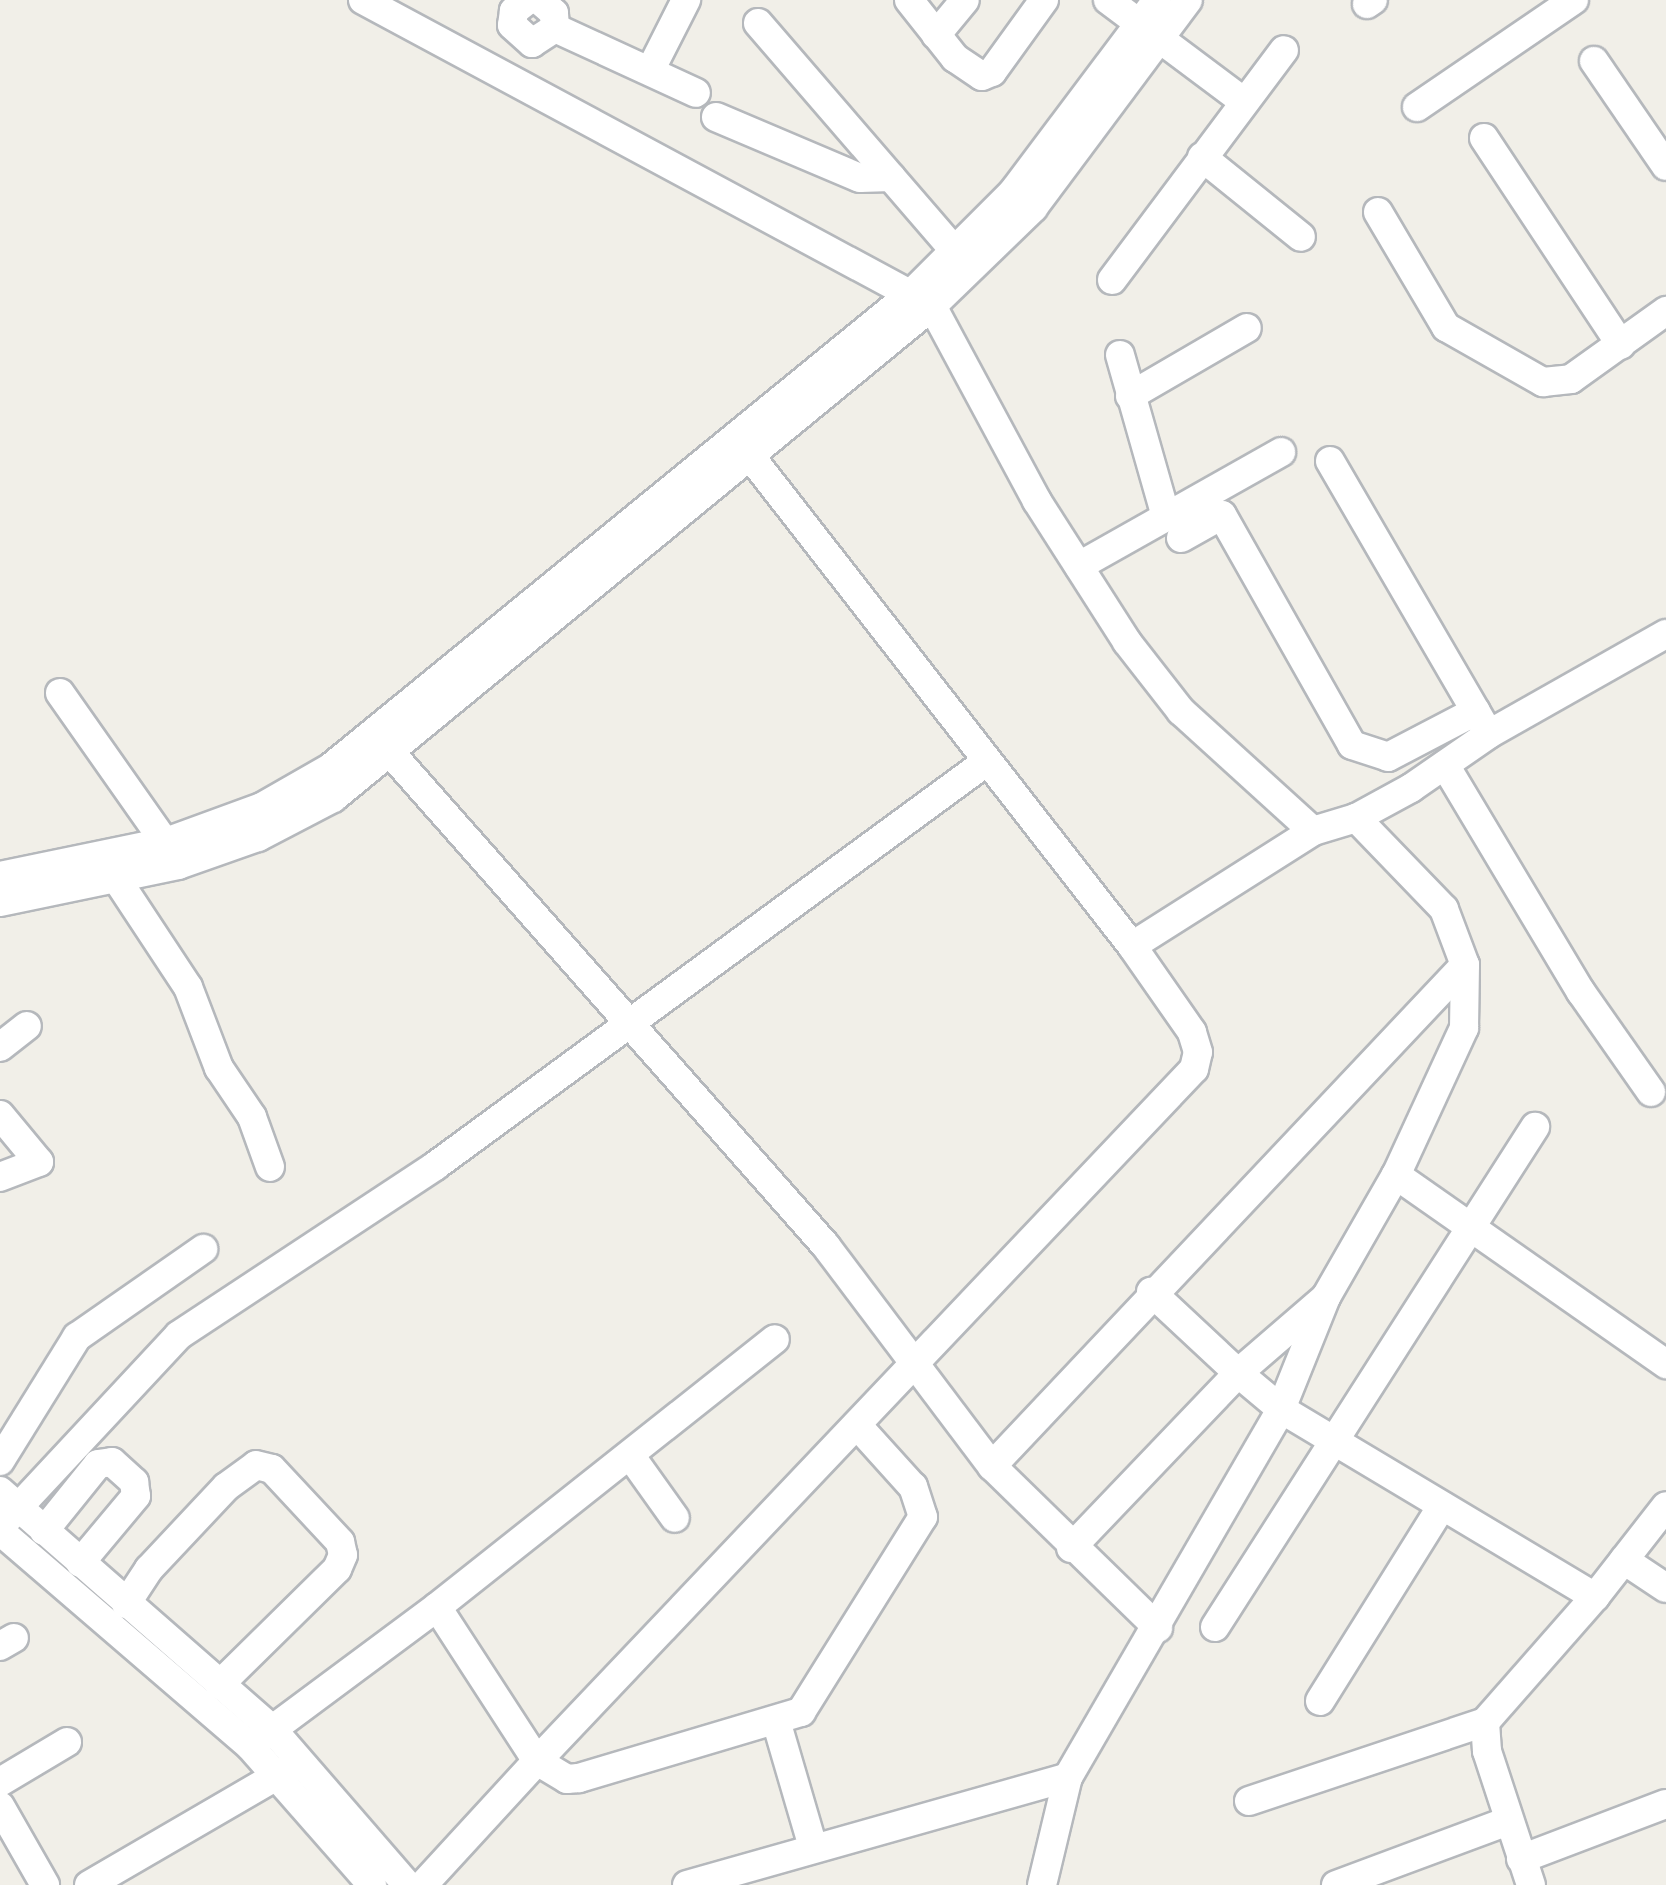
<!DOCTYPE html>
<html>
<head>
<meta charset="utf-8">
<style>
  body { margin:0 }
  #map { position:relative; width:1666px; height:1885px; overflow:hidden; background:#f1efe8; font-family:Inter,sans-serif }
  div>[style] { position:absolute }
  .roads { filter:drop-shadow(2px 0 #b5b8bc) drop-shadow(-2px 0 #b5b8bc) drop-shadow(0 2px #b5b8bc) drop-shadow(0 -2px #b5b8bc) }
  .minor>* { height:28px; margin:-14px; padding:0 14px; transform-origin:14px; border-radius:14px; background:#fff }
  span { translate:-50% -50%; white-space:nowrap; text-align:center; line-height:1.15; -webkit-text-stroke:9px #fff; paint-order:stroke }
</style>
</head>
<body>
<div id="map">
  <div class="roads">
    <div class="minor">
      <div style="left:363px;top:0;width:646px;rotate:28.27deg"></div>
      <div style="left:932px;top:306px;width:221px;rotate:61.7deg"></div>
      <div style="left:1037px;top:501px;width:167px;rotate:57.4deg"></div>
      <div style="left:1127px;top:642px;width:88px;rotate:52deg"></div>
      <div style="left:1181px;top:711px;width:178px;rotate:42.3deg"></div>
      <div style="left:528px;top:0;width:18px;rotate:142deg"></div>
      <div style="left:514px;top:11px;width:14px;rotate:98deg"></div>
      <div style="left:512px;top:25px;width:27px;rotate:42deg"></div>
      <div style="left:532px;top:43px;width:27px;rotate:-33deg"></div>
      <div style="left:555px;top:28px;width:15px;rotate:-94deg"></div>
      <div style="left:554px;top:13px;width:20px;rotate:-139deg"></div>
      <div style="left:909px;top:0;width:74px;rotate:51.6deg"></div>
      <div style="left:955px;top:58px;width:32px;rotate:34deg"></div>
      <div style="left:982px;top:76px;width:11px;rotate:-22deg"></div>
      <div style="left:992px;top:72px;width:89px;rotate:-54.2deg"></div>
      <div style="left:1108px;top:0;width:169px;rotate:36.8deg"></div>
      <div style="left:1367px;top:4px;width:7px;rotate:-34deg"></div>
      <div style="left:758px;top:23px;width:301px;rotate:49.2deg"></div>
      <div style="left:555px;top:28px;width:155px;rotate:24.7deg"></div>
      <div style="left:936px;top:35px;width:45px;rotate:-50.4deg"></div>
      <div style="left:1594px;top:61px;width:127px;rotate:55.6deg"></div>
      <div style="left:650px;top:71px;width:80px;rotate:-63.1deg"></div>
      <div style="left:1417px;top:107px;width:190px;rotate:-34.3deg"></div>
      <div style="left:716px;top:117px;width:156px;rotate:23deg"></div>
      <div style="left:860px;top:178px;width:31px;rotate:-2deg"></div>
      <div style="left:1484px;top:138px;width:248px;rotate:56.5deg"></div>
      <div style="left:1202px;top:157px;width:127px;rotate:38.9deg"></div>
      <div style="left:1378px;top:212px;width:134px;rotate:59.4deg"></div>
      <div style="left:1446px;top:327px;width:112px;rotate:29.6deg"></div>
      <div style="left:1543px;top:382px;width:28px;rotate:-6deg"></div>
      <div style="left:1571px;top:379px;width:117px;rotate:-35.6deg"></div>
      <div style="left:1112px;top:280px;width:287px;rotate:-53.2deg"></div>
      <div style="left:1120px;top:355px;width:168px;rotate:74.1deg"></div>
      <div style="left:1130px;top:396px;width:135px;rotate:-30.2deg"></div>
      <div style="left:740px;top:443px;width:638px;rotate:52.07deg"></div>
      <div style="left:1132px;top:946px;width:214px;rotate:-32.4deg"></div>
      <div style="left:1313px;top:831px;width:45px;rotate:-16.8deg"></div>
      <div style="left:1356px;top:818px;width:63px;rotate:-28.6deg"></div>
      <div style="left:1411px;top:788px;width:95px;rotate:-34.7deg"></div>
      <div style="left:1489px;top:734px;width:203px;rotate:-29.5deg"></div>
      <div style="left:1330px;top:461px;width:304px;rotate:59.8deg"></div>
      <div style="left:1181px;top:538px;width:47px;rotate:-29.3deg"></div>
      <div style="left:1222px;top:515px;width:264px;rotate:60.5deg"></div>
      <div style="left:1352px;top:745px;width:38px;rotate:18deg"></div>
      <div style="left:1388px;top:757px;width:99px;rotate:-27.6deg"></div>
      <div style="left:1079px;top:566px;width:232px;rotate:-29.4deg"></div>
      <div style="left:60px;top:693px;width:198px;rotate:54.9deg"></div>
      <div style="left:389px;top:751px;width:660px;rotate:48.56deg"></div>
      <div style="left:826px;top:1246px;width:276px;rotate:53deg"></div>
      <div style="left:992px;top:1466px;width:232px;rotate:44.3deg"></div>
      <div style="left:1445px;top:765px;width:265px;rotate:59.1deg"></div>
      <div style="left:1581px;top:992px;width:122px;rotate:55deg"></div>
      <div style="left:0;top:876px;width:173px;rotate:-11.7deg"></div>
      <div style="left:169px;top:841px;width:99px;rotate:-20.1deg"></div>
      <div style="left:262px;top:807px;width:78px;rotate:-29.8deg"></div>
      <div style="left:330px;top:768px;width:754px;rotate:-39.24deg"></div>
      <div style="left:914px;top:291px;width:140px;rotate:-45deg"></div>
      <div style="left:1013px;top:192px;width:240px;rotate:-53.1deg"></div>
      <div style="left:118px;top:881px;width:127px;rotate:56.6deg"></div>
      <div style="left:188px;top:987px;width:87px;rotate:69.1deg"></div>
      <div style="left:219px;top:1068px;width:59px;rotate:56deg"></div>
      <div style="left:252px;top:1117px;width:53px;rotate:70.2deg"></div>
      <div style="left:0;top:902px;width:182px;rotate:-11.7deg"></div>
      <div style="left:178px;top:865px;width:85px;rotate:-19.3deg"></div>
      <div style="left:258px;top:837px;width:85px;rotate:-27.5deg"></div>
      <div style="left:333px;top:798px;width:775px;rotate:-39.4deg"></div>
      <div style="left:932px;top:306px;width:141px;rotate:-44.1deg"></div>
      <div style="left:1033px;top:208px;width:259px;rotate:-53.3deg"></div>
      <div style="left:1465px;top:965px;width:63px;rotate:90.9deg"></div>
      <div style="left:1464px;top:1028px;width:162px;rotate:114.8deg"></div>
      <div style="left:1396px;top:1175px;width:330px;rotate:35deg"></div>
      <div style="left:0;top:1047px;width:34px;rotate:-38deg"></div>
      <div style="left:0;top:1115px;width:61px;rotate:50.3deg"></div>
      <div style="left:39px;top:1162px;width:42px;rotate:159deg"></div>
      <div style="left:1326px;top:1297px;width:116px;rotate:139.2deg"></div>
      <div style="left:1238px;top:1373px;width:56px;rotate:39.9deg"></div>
      <div style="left:1281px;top:1409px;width:121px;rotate:-68.1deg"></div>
      <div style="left:1326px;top:1297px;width:141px;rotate:-60.2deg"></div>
      <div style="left:630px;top:1455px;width:77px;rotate:54.5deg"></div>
      <div style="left:0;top:1461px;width:146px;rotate:-58.2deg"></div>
      <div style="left:77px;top:1337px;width:154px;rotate:-34.9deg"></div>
      <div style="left:992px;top:1466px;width:689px;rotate:-46.65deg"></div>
      <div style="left:1465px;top:965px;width:60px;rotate:-110.6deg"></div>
      <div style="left:1444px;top:909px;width:127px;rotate:-134deg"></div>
      <div style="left:0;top:1491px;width:361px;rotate:41.2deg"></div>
      <div style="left:272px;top:1729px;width:206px;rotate:49.1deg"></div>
      <div style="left:0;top:1527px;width:262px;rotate:-47deg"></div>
      <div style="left:179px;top:1335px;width:307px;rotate:-33.4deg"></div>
      <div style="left:435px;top:1166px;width:683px;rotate:-36.25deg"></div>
      <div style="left:0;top:1531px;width:330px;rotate:40.7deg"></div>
      <div style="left:250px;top:1746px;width:185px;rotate:48.7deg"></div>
      <div style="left:44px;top:1531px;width:86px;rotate:-51.1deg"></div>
      <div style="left:98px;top:1464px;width:14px;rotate:-8deg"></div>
      <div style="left:112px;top:1462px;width:30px;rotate:42deg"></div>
      <div style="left:134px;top:1482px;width:14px;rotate:82deg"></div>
      <div style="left:136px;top:1496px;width:87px;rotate:129.9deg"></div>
      <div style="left:1071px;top:1548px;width:242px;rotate:-46.3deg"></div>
      <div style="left:1238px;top:1373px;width:119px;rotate:-137deg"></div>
      <div style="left:1624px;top:1560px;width:50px;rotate:33.7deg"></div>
      <div style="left:126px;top:1604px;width:42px;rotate:-56.7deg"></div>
      <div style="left:149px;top:1569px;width:112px;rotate:-46.8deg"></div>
      <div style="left:226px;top:1487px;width:37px;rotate:-36deg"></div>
      <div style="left:256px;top:1465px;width:16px;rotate:14deg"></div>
      <div style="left:272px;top:1469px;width:100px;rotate:47deg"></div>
      <div style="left:340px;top:1542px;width:13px;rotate:77deg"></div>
      <div style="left:343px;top:1555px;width:15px;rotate:113deg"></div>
      <div style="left:337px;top:1569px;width:165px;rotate:135.5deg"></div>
      <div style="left:437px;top:1607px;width:184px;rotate:57deg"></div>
      <div style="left:537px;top:1761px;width:954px;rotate:-46.49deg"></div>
      <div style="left:1194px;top:1069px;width:17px;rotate:-77deg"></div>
      <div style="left:1198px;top:1052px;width:21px;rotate:-107deg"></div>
      <div style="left:1192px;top:1032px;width:105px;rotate:-124.9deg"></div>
      <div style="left:1215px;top:1627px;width:594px;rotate:-57.38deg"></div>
      <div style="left:0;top:1646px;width:16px;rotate:-30deg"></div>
      <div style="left:1320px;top:1701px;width:230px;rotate:-58deg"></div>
      <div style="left:777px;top:1724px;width:125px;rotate:73.7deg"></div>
      <div style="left:250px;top:1746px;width:233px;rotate:-36.6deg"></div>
      <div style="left:437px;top:1607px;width:431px;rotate:-38.4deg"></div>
      <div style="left:0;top:1782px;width:78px;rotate:-30.8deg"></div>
      <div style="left:1249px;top:1801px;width:249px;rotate:-18.5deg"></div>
      <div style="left:0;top:1806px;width:91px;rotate:60.3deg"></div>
      <div style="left:1521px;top:1859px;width:155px;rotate:-20.8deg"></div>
      <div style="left:89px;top:1885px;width:238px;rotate:-30.2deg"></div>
      <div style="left:423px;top:1885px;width:168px;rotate:-47.4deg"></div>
      <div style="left:537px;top:1761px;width:35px;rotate:31deg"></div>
      <div style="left:567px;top:1779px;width:12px;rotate:-5deg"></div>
      <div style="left:579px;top:1778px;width:232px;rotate:-16.6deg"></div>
      <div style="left:801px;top:1712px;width:230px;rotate:-58deg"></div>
      <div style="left:923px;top:1517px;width:32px;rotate:-108deg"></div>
      <div style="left:913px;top:1487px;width:84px;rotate:-132.1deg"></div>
      <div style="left:687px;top:1885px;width:396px;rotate:-15.8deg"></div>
      <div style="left:1042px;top:1885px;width:111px;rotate:-76.5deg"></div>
      <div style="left:1068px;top:1777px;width:425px;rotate:-59.9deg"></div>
      <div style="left:1281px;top:1409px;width:366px;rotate:30.9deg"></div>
      <div style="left:1595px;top:1597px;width:115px;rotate:-52deg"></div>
      <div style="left:1336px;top:1885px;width:184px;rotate:-20.4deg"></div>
      <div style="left:1531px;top:1885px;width:141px;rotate:-108.2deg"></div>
      <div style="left:1487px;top:1751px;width:29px;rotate:-94deg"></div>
      <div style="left:1485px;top:1722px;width:167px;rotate:-48.7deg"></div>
    </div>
  </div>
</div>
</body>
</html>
